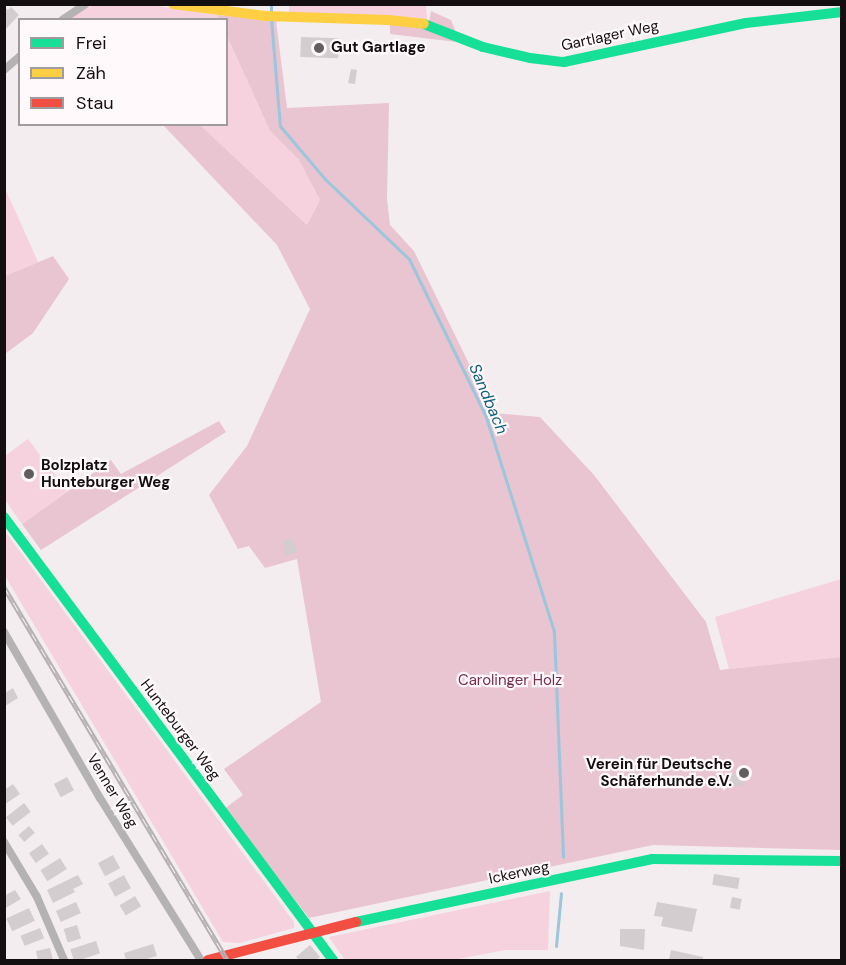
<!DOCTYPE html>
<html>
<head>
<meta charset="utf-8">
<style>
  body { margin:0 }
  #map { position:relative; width:846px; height:965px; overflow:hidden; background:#f4edef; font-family:"DM Sans",sans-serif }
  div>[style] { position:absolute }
  .green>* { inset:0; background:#f6d1de }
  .forest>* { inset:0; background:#e9c4d1 }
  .stream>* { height:3px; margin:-1.5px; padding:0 1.5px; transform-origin:1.5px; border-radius:1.5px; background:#9cc6dc }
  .building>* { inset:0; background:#d3cdcf; transform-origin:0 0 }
  .street>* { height:8px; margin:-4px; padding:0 4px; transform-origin:4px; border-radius:4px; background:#b4b2b3 }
  .fast>* { height:10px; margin:-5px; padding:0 5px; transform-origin:5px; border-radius:5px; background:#16e098 }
  .slow>* { height:10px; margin:-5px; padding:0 5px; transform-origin:5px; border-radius:5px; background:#ffcf43 }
  .jam>* { height:10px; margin:-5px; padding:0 5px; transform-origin:5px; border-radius:5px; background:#f24e42 }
  .rail>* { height:5px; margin-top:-2.5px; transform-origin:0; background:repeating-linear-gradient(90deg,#fff9fb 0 9px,#b5b1b3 0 18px); box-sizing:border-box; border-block:2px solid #b5b1b3 }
  .dots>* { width:16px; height:16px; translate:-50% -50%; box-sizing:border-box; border:3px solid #fff9fb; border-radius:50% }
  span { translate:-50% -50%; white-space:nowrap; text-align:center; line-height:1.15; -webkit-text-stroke:4.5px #fff9fb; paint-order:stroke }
  .street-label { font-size:15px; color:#130f10 }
  .poi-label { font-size:15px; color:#130f10; font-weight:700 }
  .left { translate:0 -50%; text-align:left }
  .right { translate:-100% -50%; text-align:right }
  .park-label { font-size:15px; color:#782f4e }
  .water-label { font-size:16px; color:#0f5f7e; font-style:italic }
  .frame { position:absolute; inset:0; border:6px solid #130f10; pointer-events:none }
  .legend { position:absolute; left:18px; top:18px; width:210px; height:108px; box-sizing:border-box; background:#fff9fb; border:2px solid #a19b9d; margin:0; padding:8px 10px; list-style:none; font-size:18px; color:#130f10 }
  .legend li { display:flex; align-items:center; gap:12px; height:30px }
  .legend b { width:30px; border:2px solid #a19b9d }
</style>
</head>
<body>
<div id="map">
  <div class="green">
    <div style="clip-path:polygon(146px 4px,217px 15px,219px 19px,68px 20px,83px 9px,96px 5px)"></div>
    <div style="clip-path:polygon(289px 5px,426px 5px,427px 21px,289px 13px)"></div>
    <div style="clip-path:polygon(227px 36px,270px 131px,299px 160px,320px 200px,307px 225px,200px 125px,226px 124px)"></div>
    <div style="clip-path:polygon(4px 186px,38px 262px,5px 276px,4px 276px)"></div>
    <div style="clip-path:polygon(28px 439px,67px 491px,22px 524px,5px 500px,5px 456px)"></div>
    <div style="clip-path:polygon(4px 530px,294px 922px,294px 928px,240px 943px,223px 942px,5px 576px)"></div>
    <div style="clip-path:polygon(841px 579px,841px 657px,729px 669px,715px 617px)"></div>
    <div style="clip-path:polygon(550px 891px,548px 950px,505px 950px,453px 960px,345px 960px,329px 937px)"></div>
  </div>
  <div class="forest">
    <div style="clip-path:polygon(431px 11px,451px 20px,458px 37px,457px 42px,390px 34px,390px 22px,428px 28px)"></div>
    <div style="clip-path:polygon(217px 15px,276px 21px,287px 108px,389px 103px,387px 199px,390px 225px,414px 251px,493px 413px,540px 417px,594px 475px,706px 622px,720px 670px,841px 657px,841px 850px,653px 845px,309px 918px,224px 809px,243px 795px,224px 769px,321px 702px,297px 559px,265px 568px,249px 546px,238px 549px,209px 495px,247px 446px,310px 309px,277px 245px,163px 125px,200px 125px,307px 225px,320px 200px,299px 160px,270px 131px,227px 36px,226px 20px,219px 19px)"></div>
    <div style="clip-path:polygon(53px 256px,69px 279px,33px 333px,5px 354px,5px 276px)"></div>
    <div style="clip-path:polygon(219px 421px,226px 432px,41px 550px,22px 524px,111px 460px,121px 474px)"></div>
  </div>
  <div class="stream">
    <div style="left:271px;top:4px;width:8px;rotate:90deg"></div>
    <div style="left:271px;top:19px;width:107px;rotate:85.2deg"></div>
    <div style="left:280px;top:126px;width:70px;rotate:49.7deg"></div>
    <div style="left:325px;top:179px;width:116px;rotate:43.6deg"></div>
    <div style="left:409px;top:259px;width:176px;rotate:64deg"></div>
    <div style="left:486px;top:417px;width:225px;rotate:72.4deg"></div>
    <div style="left:554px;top:632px;width:225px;rotate:87.7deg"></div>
    <div style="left:556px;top:946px;width:53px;rotate:-84.6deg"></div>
    <div style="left:555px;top:960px;width:1px"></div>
  </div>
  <div class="building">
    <div style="clip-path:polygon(4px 7px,8px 10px,11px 7px,19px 15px,4px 31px)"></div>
    <div style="left:301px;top:37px;width:38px;height:20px;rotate:2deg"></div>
    <div style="clip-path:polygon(351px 69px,357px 70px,355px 84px,348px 83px)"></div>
    <div style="clip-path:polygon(291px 538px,298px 551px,286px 556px,282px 542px)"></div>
    <div style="clip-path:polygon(13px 688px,18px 698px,5px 706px,5px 693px)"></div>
    <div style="left:742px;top:773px;width:12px;height:16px;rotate:81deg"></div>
    <div style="left:67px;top:777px;width:15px;height:15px;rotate:62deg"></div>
    <div style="clip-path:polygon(13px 784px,20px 794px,4px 805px,4px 790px)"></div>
    <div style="left:24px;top:803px;width:11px;height:23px;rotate:52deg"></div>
    <div style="left:29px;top:826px;width:9px;height:14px;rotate:49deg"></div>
    <div style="left:42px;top:844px;width:12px;height:16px;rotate:55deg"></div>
    <div style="left:113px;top:855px;width:15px;height:17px;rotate:62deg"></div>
    <div style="left:60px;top:858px;width:13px;height:23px;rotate:58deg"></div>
    <div style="left:714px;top:874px;width:26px;height:11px;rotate:9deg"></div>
    <div style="clip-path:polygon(78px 875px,83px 884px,73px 889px,75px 892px,53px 903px,47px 890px)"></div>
    <div style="left:124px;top:875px;width:15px;height:18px;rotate:62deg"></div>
    <div style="clip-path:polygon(15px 890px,21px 899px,4px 909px,4px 896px)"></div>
    <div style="left:135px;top:896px;width:12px;height:18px;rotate:59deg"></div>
    <div style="left:732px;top:897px;width:10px;height:11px;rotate:11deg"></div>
    <div style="left:76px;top:902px;width:12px;height:22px;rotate:66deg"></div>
    <div style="clip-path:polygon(657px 902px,697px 909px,692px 932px,661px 926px,663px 917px,654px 916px)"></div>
    <div style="left:29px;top:908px;width:14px;height:25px;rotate:65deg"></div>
    <div style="left:77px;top:925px;width:14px;height:14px;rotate:73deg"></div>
    <div style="left:40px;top:928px;width:11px;height:21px;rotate:68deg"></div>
    <div style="clip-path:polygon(620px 929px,645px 929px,644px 950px,620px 946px)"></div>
    <div style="left:96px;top:941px;width:13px;height:27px;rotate:72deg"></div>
    <div style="clip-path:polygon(153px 944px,157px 956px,143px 960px,126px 960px,124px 953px)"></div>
    <div style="clip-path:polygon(310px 945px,320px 957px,316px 960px,299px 960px,296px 957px)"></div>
    <div style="clip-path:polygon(50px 948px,53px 960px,38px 960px,36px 951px)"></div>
    <div style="clip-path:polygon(671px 950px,703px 957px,703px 960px,669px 960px)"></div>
  </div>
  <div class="street">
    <div style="left:62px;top:20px;width:29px;rotate:-34deg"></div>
    <div style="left:4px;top:70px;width:21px;rotate:-41deg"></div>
    <div style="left:4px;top:632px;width:192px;rotate:60deg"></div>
    <div style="left:100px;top:798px;width:191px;rotate:58.1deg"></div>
    <div style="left:4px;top:842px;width:64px;rotate:59deg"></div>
    <div style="left:37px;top:897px;width:69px;rotate:66.8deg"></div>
  </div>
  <div class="fast">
    <div style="left:424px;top:24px;width:63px;rotate:21.3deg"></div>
    <div style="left:483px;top:47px;width:48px;rotate:13.2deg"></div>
    <div style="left:530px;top:58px;width:34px;rotate:7deg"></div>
    <div style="left:564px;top:62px;width:186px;rotate:-12.1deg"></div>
    <div style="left:746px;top:23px;width:97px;rotate:-6.5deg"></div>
    <div style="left:4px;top:517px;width:552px;rotate:53.4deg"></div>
    <div style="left:356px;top:922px;width:303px;rotate:-12deg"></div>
    <div style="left:652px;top:859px;width:190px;rotate:0.6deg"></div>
  </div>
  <div class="slow">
    <div style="left:173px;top:4px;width:93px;rotate:7.4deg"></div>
    <div style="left:265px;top:16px;width:123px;rotate:1.9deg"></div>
    <div style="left:388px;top:20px;width:36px;rotate:6deg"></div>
  </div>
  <div class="jam">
    <div style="left:208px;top:960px;width:153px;rotate:-14.4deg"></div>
  </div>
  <div class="rail">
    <div style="left:4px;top:587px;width:435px;rotate:59.1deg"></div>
  </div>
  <div class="dots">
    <div style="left:319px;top:48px;background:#625d5e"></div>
    <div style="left:29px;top:474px;background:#625d5e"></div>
    <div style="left:744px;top:773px;background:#625d5e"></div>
  </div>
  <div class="street-label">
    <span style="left:610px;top:36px;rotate:-12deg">Gartlager Weg</span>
    <span style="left:180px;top:730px;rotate:53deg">Hunteburger Weg</span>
    <span style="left:112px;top:791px;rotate:59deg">Venner Weg</span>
    <span style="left:519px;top:873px;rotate:-12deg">Ickerweg</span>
  </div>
  <div class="poi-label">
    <span class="left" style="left:331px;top:48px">Gut Gartlage</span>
    <span class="left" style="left:41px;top:474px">Bolzplatz<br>Hunteburger Weg</span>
    <span class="right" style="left:732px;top:773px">Verein für Deutsche<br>Schäferhunde e.V.</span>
  </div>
  <div class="park-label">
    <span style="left:510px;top:681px">Carolinger Holz</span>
  </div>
  <div class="water-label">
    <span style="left:488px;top:399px;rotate:67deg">Sandbach</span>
  </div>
  <div class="frame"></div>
  <ul class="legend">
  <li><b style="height:8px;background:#16e098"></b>Frei</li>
  <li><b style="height:8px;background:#ffcf43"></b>Zäh</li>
  <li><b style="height:8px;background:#f24e42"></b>Stau</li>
  </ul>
</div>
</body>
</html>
